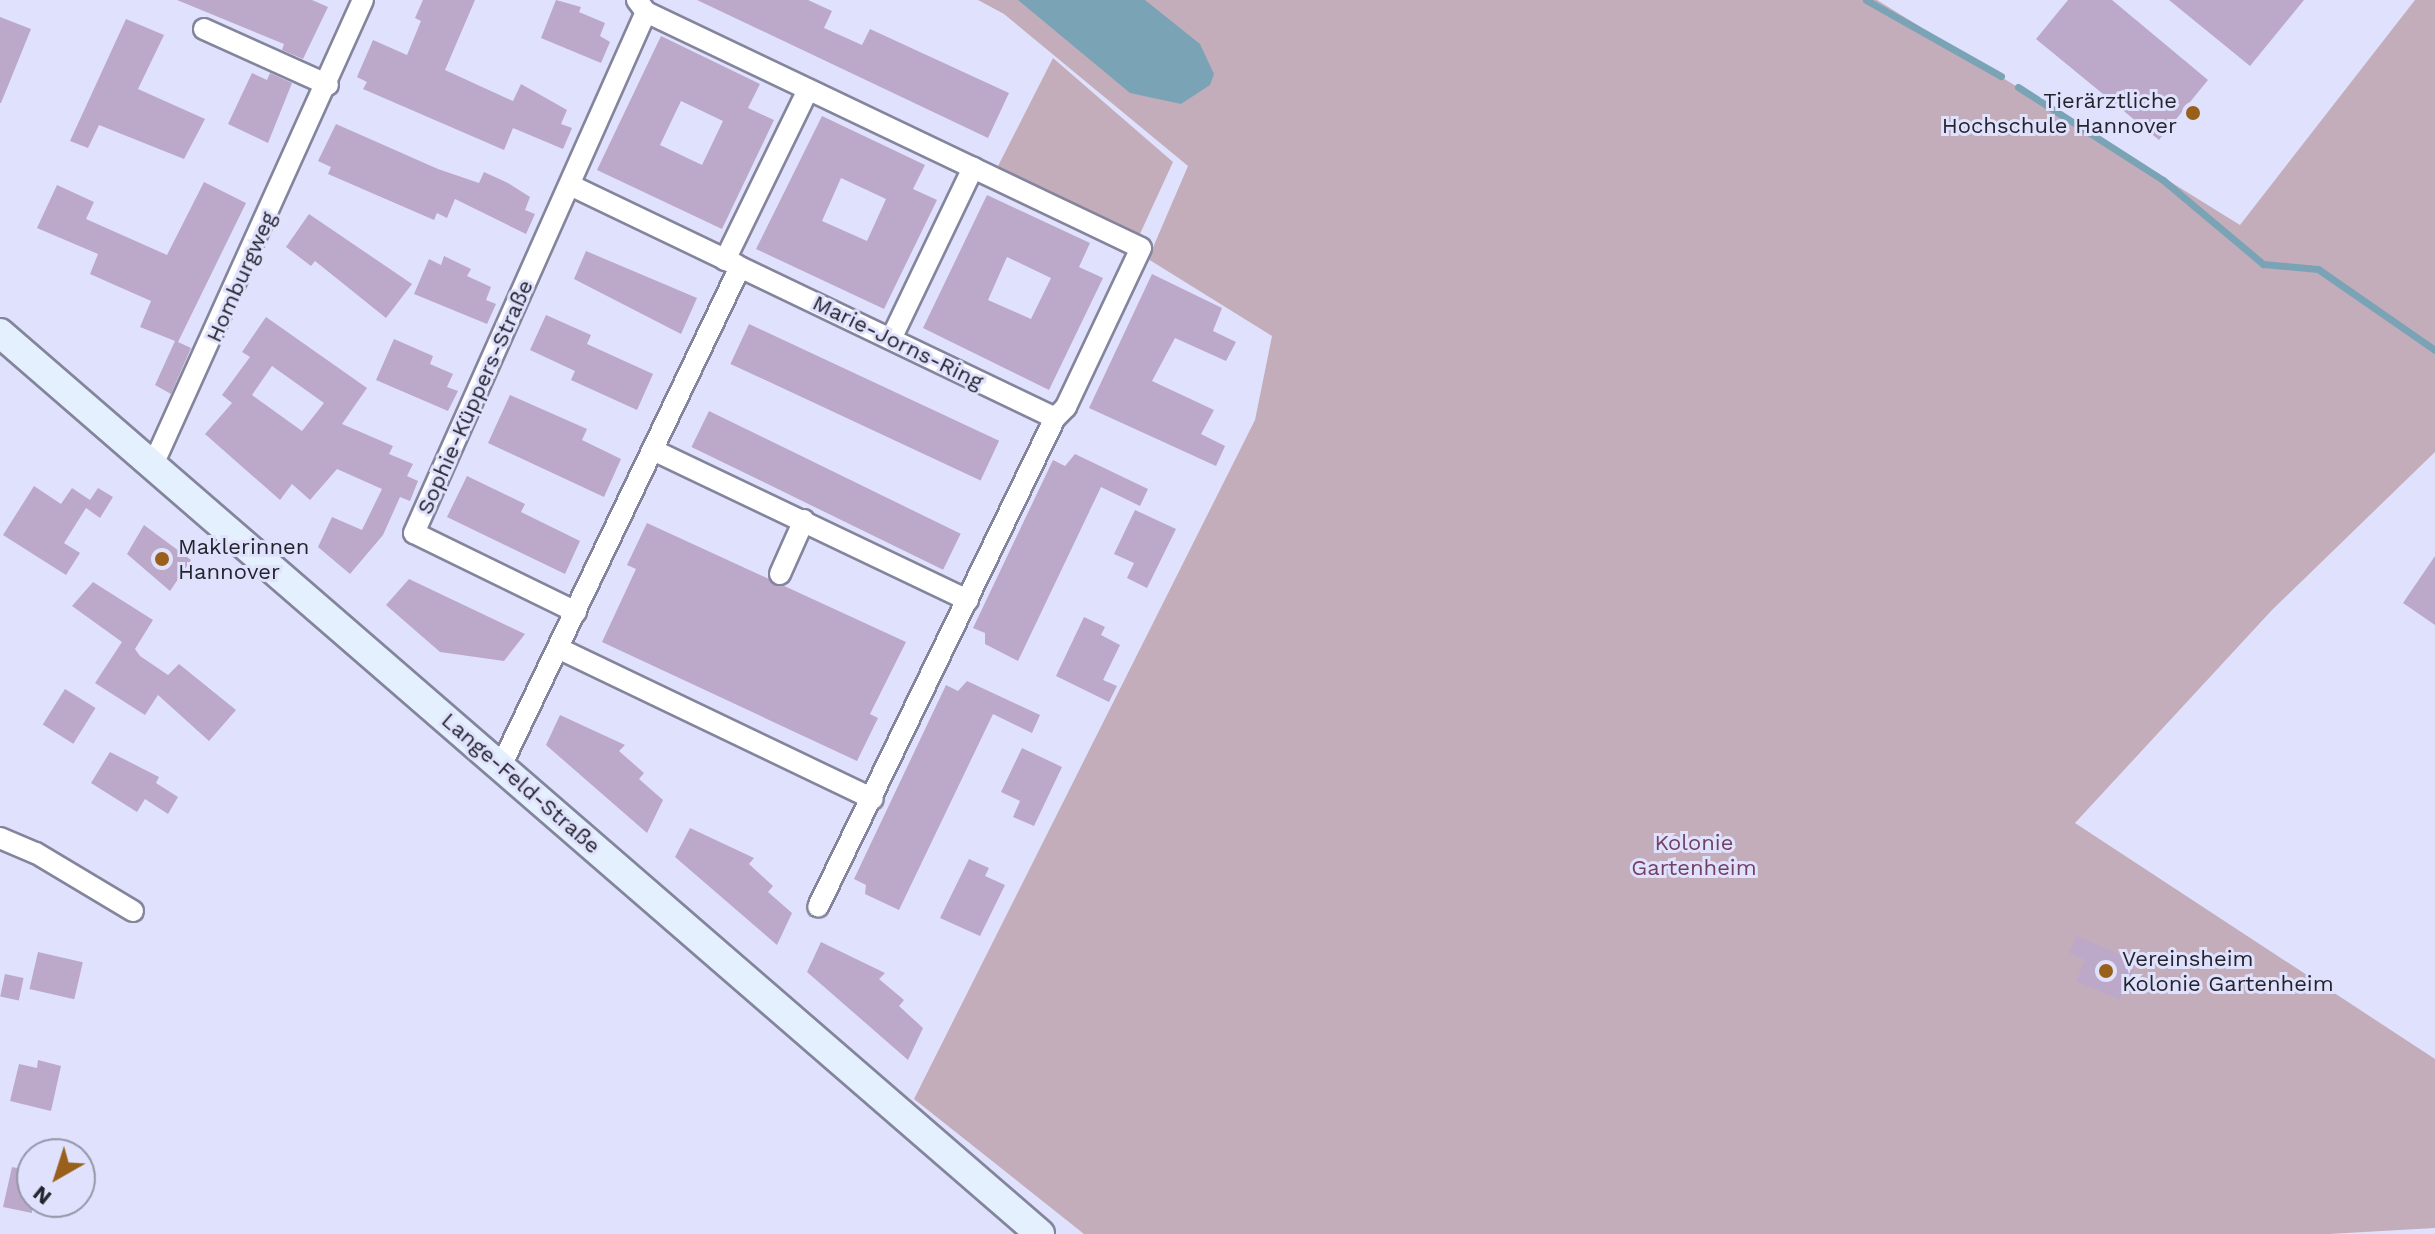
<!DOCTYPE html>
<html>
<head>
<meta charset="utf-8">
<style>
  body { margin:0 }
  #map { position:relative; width:2435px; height:1234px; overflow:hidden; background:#e0e2fd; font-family:"Work Sans",sans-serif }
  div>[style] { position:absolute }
  .green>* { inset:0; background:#c4adbb }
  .water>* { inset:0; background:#7aa4b6 }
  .stream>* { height:7px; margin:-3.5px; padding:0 3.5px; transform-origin:3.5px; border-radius:3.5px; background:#7aa4b6 }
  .building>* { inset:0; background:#bca8c9; transform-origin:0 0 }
  .roads { filter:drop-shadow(2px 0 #84859d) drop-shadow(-2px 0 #84859d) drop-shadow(0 2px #84859d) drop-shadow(0 -2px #84859d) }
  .street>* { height:20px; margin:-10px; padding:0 10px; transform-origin:10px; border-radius:10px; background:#fff }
  .secondary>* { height:28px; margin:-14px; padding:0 14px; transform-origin:14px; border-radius:14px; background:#e5f0fe }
  .dots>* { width:22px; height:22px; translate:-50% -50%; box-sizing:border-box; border:4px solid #e0e2fd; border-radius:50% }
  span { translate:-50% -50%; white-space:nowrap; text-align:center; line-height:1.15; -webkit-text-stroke:6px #e0e2fd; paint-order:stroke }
  .poi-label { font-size:22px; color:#24242e }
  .right { translate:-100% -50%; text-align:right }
  .left { translate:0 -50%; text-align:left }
  .street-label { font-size:22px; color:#24242e }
  .park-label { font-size:22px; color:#734163 }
  .north { position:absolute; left:16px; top:1138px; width:80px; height:80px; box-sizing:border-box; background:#e0e2fd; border:2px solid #9596aa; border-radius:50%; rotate:219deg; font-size:22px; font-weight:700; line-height:32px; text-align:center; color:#24242e }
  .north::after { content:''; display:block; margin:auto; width:28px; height:36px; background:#98601b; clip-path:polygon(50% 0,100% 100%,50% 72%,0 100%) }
</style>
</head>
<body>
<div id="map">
  <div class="green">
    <div style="clip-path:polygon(978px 0,1877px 0,2240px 225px,2415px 0,2435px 0,2435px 452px,2272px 610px,2075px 823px,2435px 1059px,2435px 1228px,2329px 1234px,1084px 1234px,914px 1099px,1255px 420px,1272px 336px,1148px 259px,1188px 166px,1004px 14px)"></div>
    <div style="clip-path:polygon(1053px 58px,1173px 162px,1139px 236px,996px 170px)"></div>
  </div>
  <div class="water">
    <div style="clip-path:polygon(1018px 0,1145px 0,1200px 44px,1214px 74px,1210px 85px,1181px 104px,1130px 93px)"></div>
  </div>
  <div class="stream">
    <div style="left:1866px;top:0;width:155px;rotate:29.4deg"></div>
    <div style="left:2018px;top:87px;width:172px;rotate:32.7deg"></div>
    <div style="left:2163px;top:180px;width:131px;rotate:40deg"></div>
    <div style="left:2263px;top:264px;width:55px;rotate:5.2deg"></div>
    <div style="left:2318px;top:269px;width:142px;rotate:34.7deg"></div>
  </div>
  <div class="building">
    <div style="clip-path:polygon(177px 0,312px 0,328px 7px,303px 59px,282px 50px,284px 44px)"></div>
    <div style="clip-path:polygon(423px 0,475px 0,445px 70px,513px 101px,521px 84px,567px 110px,561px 124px,572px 128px,563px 149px,513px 128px,504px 150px,363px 89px,367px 82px,357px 77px,373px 40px,407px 55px,421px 21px,415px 18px)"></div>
    <div style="clip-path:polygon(556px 0,581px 7px,579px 12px,605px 23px,600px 36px,610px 42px,601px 63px,541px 38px)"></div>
    <div style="clip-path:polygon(697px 0,808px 0,832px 11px,824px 28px,862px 45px,870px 29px,1009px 93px,988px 138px)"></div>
    <div style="clip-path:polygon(2068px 0,2112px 0,2208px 80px,2159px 140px,2036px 39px)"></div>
    <div style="clip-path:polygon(2169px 0,2304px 0,2250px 66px)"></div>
    <div style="clip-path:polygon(0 17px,31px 29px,1px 103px,0 103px)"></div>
    <div style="clip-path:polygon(126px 19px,164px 35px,138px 89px,205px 119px,184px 159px,99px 125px,88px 148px,70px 141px)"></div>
    <div style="clip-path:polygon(evenodd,661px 36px,760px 84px,748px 108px,774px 120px,722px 229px,597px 170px,661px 36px,681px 101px,723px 121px,702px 165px,660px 145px,681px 101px)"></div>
    <div style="clip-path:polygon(252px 73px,267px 80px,270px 73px,292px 83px,268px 143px,228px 124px)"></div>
    <div style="clip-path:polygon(evenodd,822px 116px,925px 165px,913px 189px,937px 200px,884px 309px,756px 249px,822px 116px,841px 178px,886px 199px,867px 241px,822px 221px,841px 178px)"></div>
    <div style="clip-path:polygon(336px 124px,438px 169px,479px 183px,484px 172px,508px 183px,530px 197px,525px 210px,535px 214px,526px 234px,455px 199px,447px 218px,437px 213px,434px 220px,328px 174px,331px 167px,318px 161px)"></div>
    <div style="clip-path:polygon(204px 182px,246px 203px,178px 342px,191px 348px,171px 394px,155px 385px,175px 341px,140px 327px,151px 301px,90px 274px,98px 254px,37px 228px,57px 185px,94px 202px,86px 219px,167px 255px)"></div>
    <div style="clip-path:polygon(evenodd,987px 195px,1090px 243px,1079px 267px,1103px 278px,1049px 390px,923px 328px,987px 195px,1007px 257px,1051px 278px,1031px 319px,988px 300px,1007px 257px)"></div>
    <div style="clip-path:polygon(309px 214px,412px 284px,386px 318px,315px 261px,311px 266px,286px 247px)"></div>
    <div style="clip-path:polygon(586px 251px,697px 298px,681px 334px,574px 279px)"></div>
    <div style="clip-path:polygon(444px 256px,471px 269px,467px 276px,491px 287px,486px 300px,496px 304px,487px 324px,414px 294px,429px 259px,441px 265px)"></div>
    <div style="clip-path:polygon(1152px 274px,1222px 308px,1213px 331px,1236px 342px,1226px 361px,1175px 338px,1152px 381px,1214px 410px,1201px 434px,1225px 446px,1216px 466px,1089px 408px)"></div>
    <div style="clip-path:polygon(546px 315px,591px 335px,587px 344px,653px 374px,637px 410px,571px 380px,575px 371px,530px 350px)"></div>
    <div style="clip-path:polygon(evenodd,266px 317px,367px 388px,342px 424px,393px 446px,389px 454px,413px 464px,407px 476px,418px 481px,410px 501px,400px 497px,383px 535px,350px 574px,318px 547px,332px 517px,362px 530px,382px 489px,337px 469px,310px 500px,292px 484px,280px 500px,205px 434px,232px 403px,222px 395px,250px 357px,242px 352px,266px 317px,272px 366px,324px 403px,302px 431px,252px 395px,272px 366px)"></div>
    <div style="left:749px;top:324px;width:276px;height:44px;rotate:25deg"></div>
    <div style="clip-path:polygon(394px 339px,433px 356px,430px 364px,453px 374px,447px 387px,458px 391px,448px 411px,376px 380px)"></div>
    <div style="clip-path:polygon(510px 395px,587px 429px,582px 440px,621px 459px,604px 497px,488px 443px)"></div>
    <div style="left:709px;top:411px;width:280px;height:40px;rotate:26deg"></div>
    <div style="clip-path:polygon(1075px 454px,1148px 489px,1140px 506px,1101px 487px,1018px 661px,985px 644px,985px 633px,973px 628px,1053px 460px,1065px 466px)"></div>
    <div style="clip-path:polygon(467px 476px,525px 504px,521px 512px,580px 541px,565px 574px,447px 517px)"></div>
    <div style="clip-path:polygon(34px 486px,61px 504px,72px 488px,90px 500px,98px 488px,113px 497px,100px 518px,86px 508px,64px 543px,80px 553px,66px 575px,3px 535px)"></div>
    <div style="clip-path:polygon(1135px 510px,1176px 529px,1147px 588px,1127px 578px,1134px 563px,1114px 554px)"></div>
    <div style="clip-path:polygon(647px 523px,906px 642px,870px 714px,878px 718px,857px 761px,602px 642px,636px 569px,627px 565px)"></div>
    <div style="clip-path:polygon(144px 525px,191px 560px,170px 591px,127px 554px)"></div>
    <div style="clip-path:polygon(2435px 556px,2435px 625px,2403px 603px)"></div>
    <div style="clip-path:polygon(409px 579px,525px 634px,504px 661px,440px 652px,386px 605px)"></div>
    <div style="clip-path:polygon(93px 582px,153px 620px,135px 649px,140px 656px,168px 675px,179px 664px,236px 710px,209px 741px,158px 695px,145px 715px,95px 683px,122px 642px,72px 606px)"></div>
    <div style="clip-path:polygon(1084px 617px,1105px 627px,1101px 635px,1120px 645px,1103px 680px,1117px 686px,1109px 702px,1056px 676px)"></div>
    <div style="clip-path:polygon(967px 681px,1040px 715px,1032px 733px,993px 714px,899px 910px,865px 894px,866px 885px,854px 879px,946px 685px,958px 691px)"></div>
    <div style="left:65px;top:689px;width:36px;height:42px;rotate:32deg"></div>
    <div style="clip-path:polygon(560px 715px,625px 745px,619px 751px,644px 773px,639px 779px,663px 800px,647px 833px,546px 745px)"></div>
    <div style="clip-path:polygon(1022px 748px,1062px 767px,1034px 826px,1013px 817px,1020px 801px,1001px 792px)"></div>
    <div style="clip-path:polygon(110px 752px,159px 777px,156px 783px,178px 797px,168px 814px,145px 799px,137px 812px,91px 783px)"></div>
    <div style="clip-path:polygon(690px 828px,754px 858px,749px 864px,773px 886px,768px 892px,792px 913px,777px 945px,675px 857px)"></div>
    <div style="clip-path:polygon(969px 859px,989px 868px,985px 876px,1005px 885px,980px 936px,940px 918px)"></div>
    <div style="clip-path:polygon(2077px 936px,2137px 962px,2120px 1000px,2076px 981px,2085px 960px,2069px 953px)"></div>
    <div style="clip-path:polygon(821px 942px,885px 973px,879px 979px,904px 1000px,899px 1006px,923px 1028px,908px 1060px,807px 972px)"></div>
    <div style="left:38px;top:952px;width:46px;height:38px;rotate:13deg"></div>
    <div style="left:5px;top:974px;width:19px;height:23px;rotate:12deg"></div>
    <div style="clip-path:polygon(38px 1060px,61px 1066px,51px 1111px,10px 1101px,19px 1064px,37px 1068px)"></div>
    <div style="clip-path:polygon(12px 1167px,32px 1171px,32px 1213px,3px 1207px)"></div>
  </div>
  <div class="roads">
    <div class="street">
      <div style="left:646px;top:12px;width:548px;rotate:25.49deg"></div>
      <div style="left:1141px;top:248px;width:176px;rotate:115.3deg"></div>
      <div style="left:1066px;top:407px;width:16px;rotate:135deg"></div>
      <div style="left:204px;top:29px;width:136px;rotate:24.3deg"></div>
      <div style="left:570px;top:185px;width:185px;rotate:25.6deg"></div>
      <div style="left:725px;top:260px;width:189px;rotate:-64deg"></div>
      <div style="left:891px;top:339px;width:190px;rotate:-64.4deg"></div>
      <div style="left:653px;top:450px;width:349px;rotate:25.5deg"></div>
      <div style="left:152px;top:467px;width:512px;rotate:-65.69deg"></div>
      <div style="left:780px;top:574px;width:59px;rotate:-66deg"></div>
      <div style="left:576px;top:612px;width:180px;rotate:-154deg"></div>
      <div style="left:414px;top:533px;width:570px;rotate:-66deg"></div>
      <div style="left:646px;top:12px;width:15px;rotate:-127deg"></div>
      <div style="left:558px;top:648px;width:349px;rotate:25.6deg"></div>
      <div style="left:501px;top:766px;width:553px;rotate:-64.41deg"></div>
      <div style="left:740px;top:267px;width:349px;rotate:25.6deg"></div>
      <div style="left:1055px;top:418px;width:543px;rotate:115.86deg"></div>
      <div style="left:0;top:838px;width:39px;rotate:23deg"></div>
      <div style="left:36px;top:853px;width:113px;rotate:30.9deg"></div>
    </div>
    <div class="secondary">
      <div style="left:0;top:333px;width:1376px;rotate:40.9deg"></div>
    </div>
  </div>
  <div class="dots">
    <div style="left:2193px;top:113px;background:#98601b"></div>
    <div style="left:162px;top:559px;background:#98601b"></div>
    <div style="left:2106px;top:971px;background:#98601b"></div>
  </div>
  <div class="poi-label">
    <span class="right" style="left:2177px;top:113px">Tierärztliche<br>Hochschule Hannover</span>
    <span class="left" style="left:178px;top:559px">Maklerinnen<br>Hannover</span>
    <span class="left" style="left:2122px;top:971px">Vereinsheim<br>Kolonie Gartenheim</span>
  </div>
  <div class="street-label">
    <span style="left:241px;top:277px;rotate:-66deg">Homburgweg</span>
    <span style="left:898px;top:342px;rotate:26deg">Marie-Jorns-Ring</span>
    <span style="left:475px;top:397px;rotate:-66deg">Sophie-Küppers-Straße</span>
    <span style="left:521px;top:783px;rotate:41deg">Lange-Feld-Straße</span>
  </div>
  <div class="park-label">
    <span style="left:1694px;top:855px">Kolonie<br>Gartenheim</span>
  </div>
  <div class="north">N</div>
</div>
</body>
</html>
